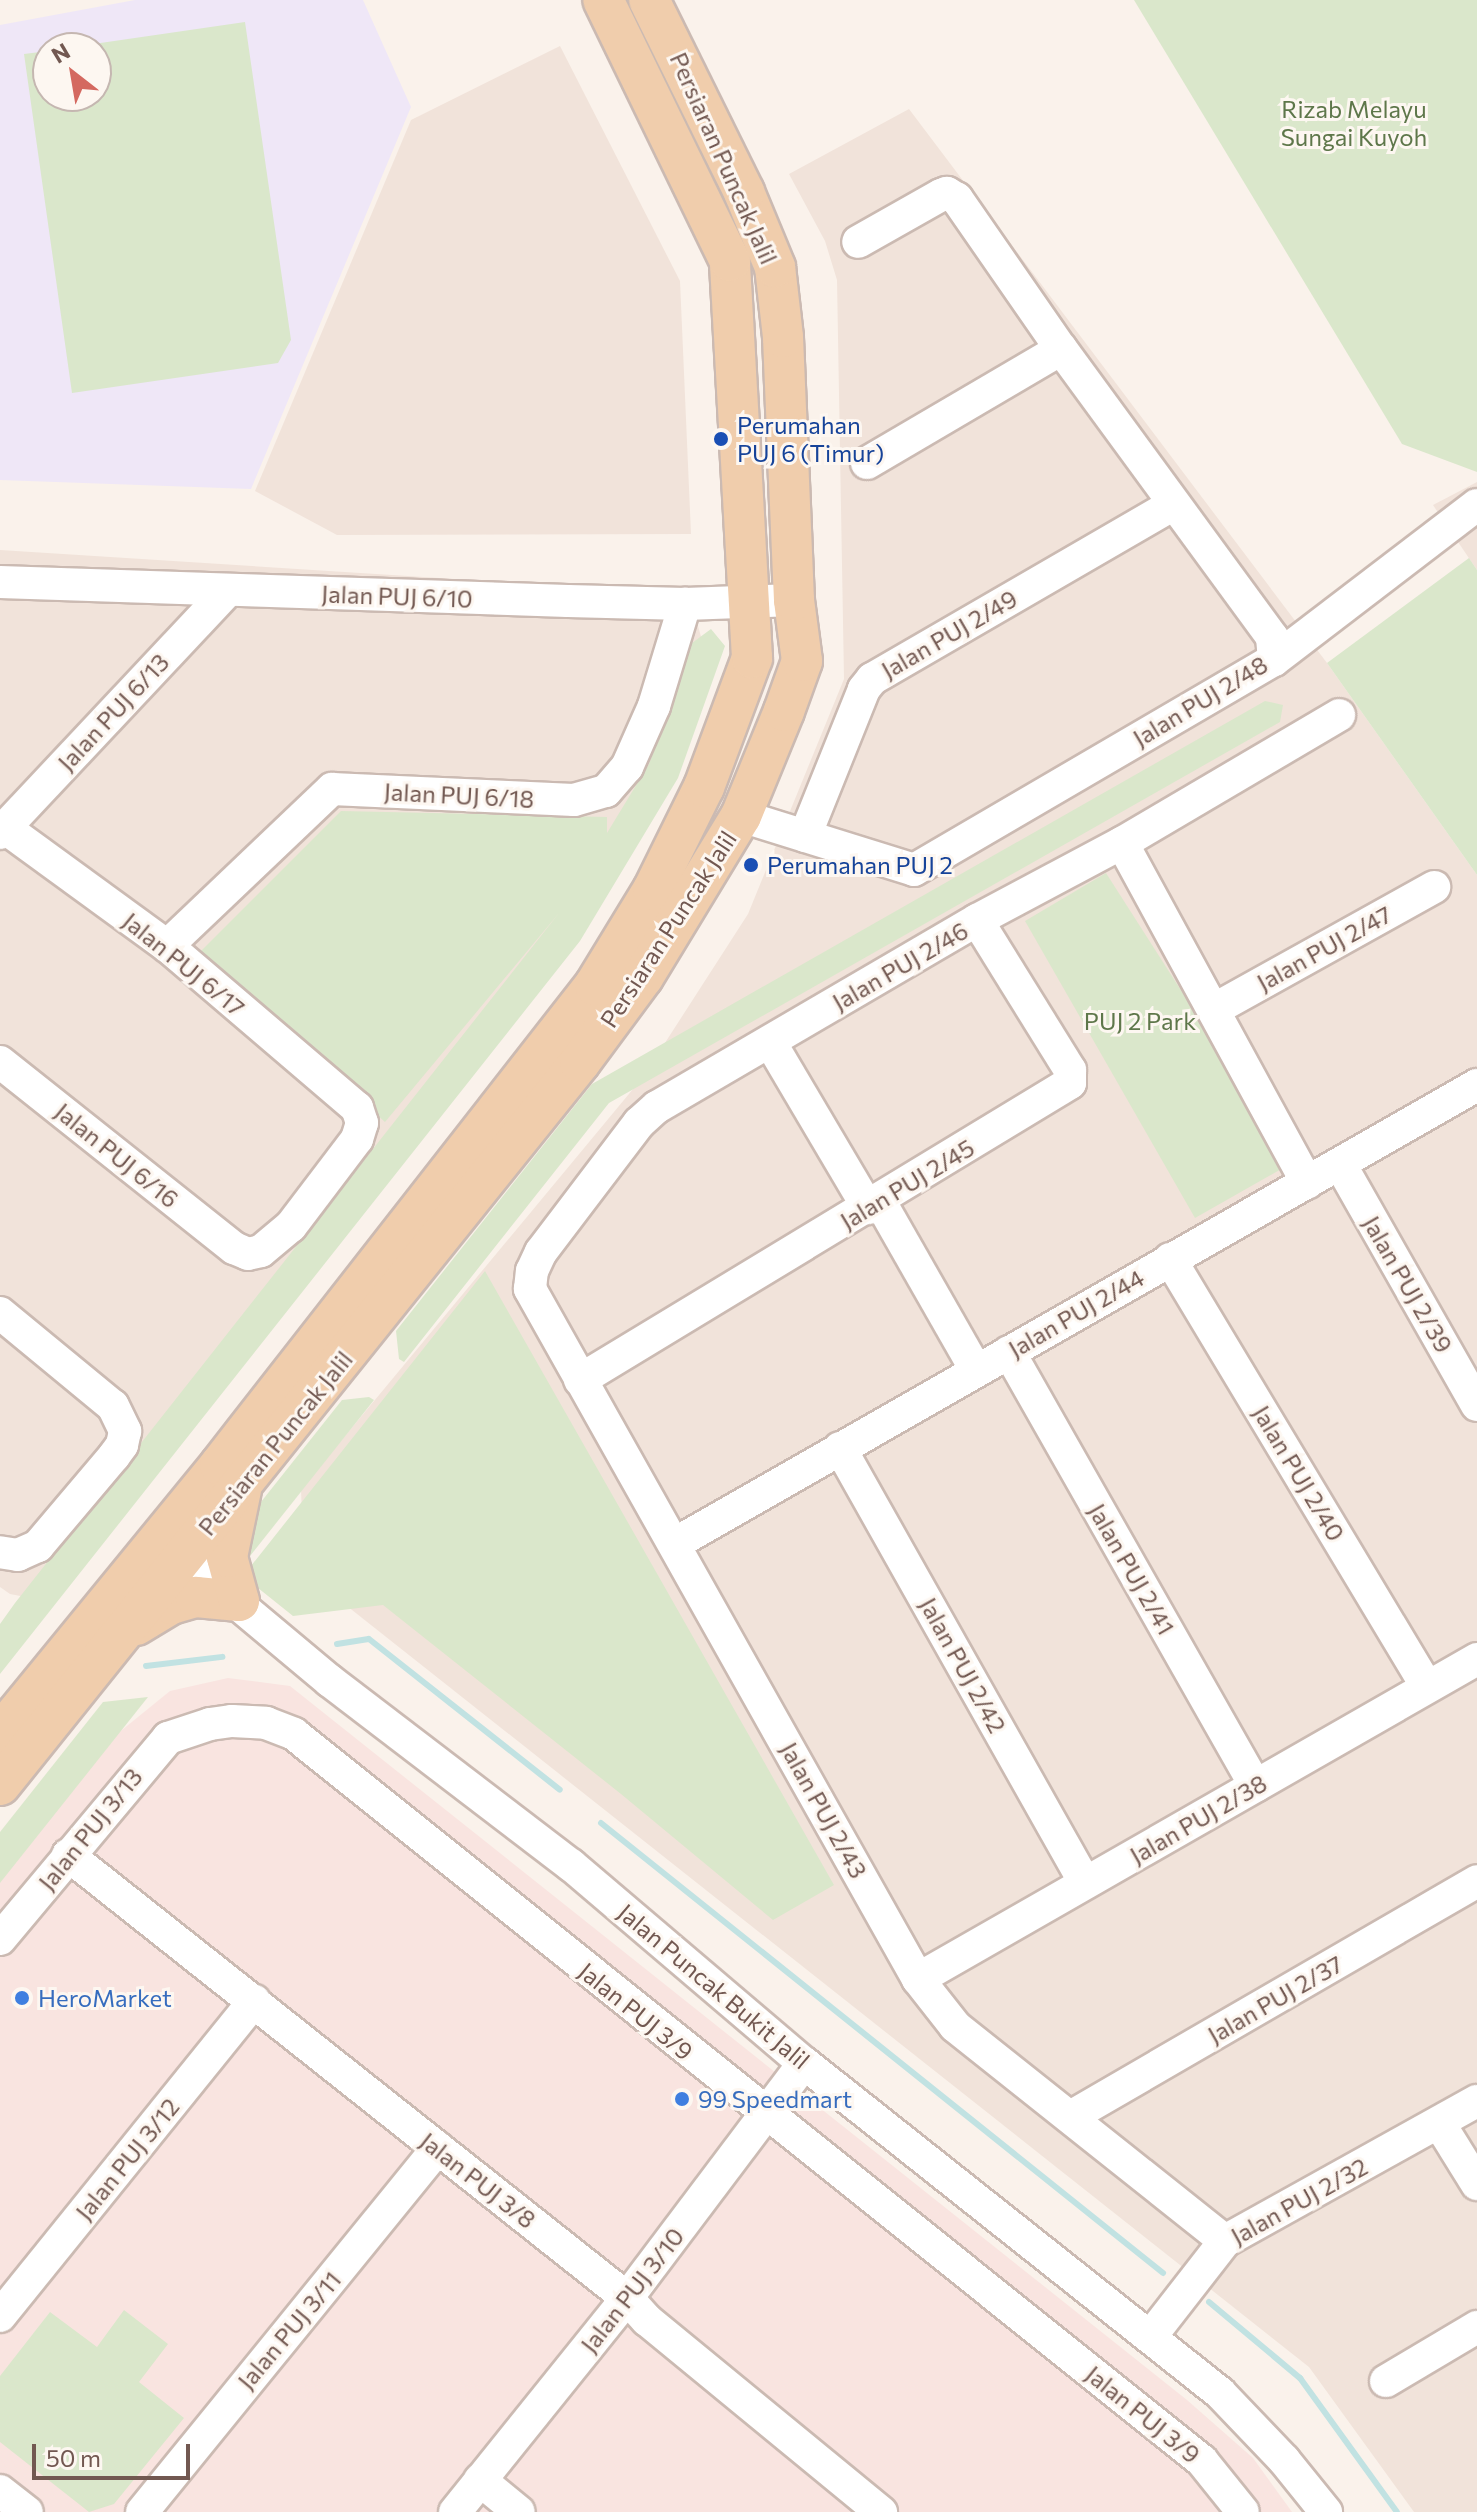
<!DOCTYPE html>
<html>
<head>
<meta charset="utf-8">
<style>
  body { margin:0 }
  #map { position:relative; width:1477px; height:2512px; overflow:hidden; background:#faf2eb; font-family:Commissioner,sans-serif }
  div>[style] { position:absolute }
  .residential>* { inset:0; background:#f1e3da }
  .commercial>* { inset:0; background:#f9e4e0 }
  .education>* { inset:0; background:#efe7f7 }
  .green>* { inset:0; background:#dae7cb }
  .stream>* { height:6px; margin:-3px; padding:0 3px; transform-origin:3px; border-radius:3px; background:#c1e2e2 }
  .roads { filter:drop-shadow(2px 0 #cbbab2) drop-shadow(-2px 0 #cbbab2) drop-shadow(0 2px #cbbab2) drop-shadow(0 -2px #cbbab2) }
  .minor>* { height:32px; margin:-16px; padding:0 16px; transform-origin:16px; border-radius:16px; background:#fff }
  .major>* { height:40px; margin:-20px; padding:0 20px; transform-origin:20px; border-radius:20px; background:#f0cdac }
  .dots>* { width:22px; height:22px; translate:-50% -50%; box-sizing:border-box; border:4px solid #fdf7f1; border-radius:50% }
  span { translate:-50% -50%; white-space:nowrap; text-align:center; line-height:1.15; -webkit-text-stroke:6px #fdf7f1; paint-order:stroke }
  .park-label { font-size:24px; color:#5e774a }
  .street-label { font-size:24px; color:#725851 }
  .transit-label { font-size:24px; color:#164399 }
  .left { translate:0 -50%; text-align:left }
  .shop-label { font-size:24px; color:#366cbe }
  .north { position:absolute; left:32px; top:32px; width:80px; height:80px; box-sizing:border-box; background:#fdf7f1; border:2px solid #c5b7b1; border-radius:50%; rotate:329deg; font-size:22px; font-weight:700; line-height:32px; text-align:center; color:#725851 }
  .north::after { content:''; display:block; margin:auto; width:28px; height:36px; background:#d46960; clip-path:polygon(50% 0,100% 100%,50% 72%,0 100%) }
  .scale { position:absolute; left:32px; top:2444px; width:158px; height:36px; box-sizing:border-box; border:4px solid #725851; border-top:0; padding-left:10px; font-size:24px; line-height:28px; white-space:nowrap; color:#725851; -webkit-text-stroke:6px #fdf7f1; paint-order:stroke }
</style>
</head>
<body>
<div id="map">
  <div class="residential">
    <div style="clip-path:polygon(560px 46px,680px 281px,691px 534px,337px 535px,255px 491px,411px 120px)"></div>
    <div style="clip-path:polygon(909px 109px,1327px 663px,1477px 875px,1477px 2512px,1414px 2512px,1309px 2367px,304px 1572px,301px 1489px,643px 1077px,748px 914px,844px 679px,837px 280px,825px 241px,789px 174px)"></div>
    <div style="clip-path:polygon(1477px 482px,1477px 570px,1433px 505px)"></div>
    <div style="clip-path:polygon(0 550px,689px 594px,705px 651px,622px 856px,52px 1602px,10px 1594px,0 1587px)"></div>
  </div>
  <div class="commercial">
    <div style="clip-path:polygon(228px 1678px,290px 1686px,1187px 2400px,1253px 2458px,1292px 2512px,0 2512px,0 1877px,106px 1743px,170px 1691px)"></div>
  </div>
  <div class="education">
    <div style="clip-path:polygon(evenodd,135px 0,363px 0,411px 107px,251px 489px,0 480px,0 25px,135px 0,48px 48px,96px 48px,96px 96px,48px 96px,48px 48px)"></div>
  </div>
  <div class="green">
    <div style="clip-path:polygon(1134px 0,1477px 0,1477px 472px,1402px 444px)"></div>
    <div style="clip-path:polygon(245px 22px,291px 340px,278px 363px,72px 393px,24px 54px,48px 51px,48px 96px,96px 96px,96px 48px,66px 48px)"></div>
    <div style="clip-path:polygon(1469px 558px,1477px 570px,1477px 875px,1327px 663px)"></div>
    <div style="clip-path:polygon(711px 629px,725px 646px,678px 778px,580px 941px,0 1674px,0 1624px,15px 1603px,559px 913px,385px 1122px,198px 954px,341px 811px,607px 817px,607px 833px,649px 764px,692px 643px)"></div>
    <div style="clip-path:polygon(1265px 701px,1283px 705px,1280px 722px,609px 1103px,404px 1362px,399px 1359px,396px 1331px,592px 1084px)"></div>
    <div style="clip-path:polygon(1106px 873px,1184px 995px,1283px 1168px,1195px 1218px,1025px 921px)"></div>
    <div style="clip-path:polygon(485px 1271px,834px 1885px,773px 1920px,621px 1794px,383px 1605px,293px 1616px,243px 1576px)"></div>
    <div style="clip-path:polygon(369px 1397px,374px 1400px,242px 1566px,238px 1531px,342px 1400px)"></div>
    <div style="clip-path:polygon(148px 1697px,0 1883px,0 1832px,103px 1702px)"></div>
    <div style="clip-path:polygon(124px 2310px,168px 2344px,139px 2382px,184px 2418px,114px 2504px,89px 2512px,0 2442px,0 2376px,50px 2312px,97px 2347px)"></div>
  </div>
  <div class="stream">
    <div style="left:337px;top:1644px;width:32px;rotate:-9deg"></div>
    <div style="left:369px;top:1639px;width:243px;rotate:38.3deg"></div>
    <div style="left:146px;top:1666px;width:77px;rotate:-6.8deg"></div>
    <div style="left:601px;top:1823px;width:720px;rotate:38.68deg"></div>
    <div style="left:1209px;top:2302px;width:119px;rotate:39.9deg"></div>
    <div style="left:1300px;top:2378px;width:165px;rotate:54.1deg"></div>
  </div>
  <div class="roads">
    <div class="minor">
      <div style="left:867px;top:463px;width:225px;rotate:-30.4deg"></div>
      <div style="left:0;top:582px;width:568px;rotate:1.92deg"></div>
      <div style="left:568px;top:601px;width:117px;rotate:1.5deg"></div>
      <div style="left:685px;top:604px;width:109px;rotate:-2.1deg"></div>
      <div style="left:1274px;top:660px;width:255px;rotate:-37.4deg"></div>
      <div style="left:741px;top:816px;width:181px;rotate:17.3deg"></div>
      <div style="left:914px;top:870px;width:417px;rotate:-30.3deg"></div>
      <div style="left:1274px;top:660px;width:23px;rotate:-95deg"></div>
      <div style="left:1272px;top:637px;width:357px;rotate:-126.2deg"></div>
      <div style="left:1061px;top:349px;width:183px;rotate:-124.7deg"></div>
      <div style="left:957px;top:199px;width:12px;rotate:-149deg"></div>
      <div style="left:947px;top:193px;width:6px;rotate:162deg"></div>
      <div style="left:941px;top:195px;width:95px;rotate:150.5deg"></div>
      <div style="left:0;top:833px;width:332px;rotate:-46.8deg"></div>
      <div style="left:805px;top:836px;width:158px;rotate:-68.1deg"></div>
      <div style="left:864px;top:689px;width:13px;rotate:-51deg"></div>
      <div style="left:872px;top:679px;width:349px;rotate:-30.1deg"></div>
      <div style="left:1122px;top:843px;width:387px;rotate:61.4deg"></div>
      <div style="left:167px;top:946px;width:228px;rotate:-43.6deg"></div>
      <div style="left:332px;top:789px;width:242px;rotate:2.6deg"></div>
      <div style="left:574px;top:800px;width:33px;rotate:-16deg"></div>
      <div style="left:606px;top:791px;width:32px;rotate:-49deg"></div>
      <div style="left:627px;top:767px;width:67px;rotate:-66.1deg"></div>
      <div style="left:654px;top:706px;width:107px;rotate:-73.1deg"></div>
      <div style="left:1215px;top:1009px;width:251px;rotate:-29.1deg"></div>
      <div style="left:770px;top:1042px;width:193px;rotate:59.4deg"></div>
      <div style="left:0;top:1062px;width:299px;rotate:38.5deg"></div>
      <div style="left:234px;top:1248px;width:15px;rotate:23deg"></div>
      <div style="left:248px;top:1254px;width:13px;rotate:-13deg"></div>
      <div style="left:261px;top:1251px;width:39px;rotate:-40deg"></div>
      <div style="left:291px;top:1226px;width:109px;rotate:-52.8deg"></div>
      <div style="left:357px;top:1139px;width:17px;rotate:-73deg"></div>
      <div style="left:362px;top:1123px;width:16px;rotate:-108deg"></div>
      <div style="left:357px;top:1108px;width:250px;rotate:-139.5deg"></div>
      <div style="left:167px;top:946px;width:200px;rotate:-143.9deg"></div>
      <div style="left:1340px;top:1164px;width:277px;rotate:60.4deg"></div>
      <div style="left:879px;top:1200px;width:196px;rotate:60.3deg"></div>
      <div style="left:1170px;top:1259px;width:499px;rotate:59deg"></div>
      <div style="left:0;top:1313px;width:146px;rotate:39.5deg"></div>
      <div style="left:113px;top:1406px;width:28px;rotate:64deg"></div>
      <div style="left:125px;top:1431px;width:14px;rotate:102deg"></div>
      <div style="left:122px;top:1445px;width:14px;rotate:126deg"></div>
      <div style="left:114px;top:1456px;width:118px;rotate:130.2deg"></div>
      <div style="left:38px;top:1546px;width:22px;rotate:156deg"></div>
      <div style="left:18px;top:1555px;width:18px;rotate:-171deg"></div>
      <div style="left:1009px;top:1352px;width:499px;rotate:60.4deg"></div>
      <div style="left:580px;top:1380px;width:573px;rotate:-31.22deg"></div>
      <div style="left:1070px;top:1083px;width:13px;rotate:-90deg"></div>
      <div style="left:1070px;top:1070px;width:176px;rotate:-121.8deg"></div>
      <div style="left:840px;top:1448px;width:499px;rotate:60.6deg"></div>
      <div style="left:165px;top:1543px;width:215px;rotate:39.9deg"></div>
      <div style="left:330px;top:1681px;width:303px;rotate:37.4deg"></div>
      <div style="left:571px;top:1865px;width:306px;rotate:40.4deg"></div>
      <div style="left:804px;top:2063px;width:531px;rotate:38.42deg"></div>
      <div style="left:1220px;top:2393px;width:93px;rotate:46.3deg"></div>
      <div style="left:1284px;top:2460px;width:67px;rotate:51.1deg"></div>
      <div style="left:676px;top:1543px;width:923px;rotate:-29.76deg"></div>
      <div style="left:68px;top:1855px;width:713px;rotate:38.4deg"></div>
      <div style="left:627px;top:2298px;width:30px;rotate:48deg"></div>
      <div style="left:647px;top:2320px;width:303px;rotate:39.4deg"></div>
      <div style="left:0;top:1939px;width:262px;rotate:-50.1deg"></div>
      <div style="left:168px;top:1738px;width:44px;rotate:-18.4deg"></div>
      <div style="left:210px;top:1724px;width:22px;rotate:-8deg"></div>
      <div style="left:232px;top:1721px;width:34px;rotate:3deg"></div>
      <div style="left:266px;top:1723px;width:30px;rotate:21deg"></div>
      <div style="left:294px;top:1734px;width:1163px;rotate:38.68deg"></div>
      <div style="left:1202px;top:2461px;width:65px;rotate:51.2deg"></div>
      <div style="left:918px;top:1979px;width:644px;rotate:-29.79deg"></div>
      <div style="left:1072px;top:2116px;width:468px;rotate:-30.1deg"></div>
      <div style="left:1439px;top:2123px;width:72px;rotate:58.1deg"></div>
      <div style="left:1225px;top:2241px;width:345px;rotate:-141.5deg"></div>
      <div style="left:955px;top:2026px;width:60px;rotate:-128.2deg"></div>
      <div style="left:918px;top:1979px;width:792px;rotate:-119.35deg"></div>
      <div style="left:530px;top:1289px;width:18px;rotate:-84deg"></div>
      <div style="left:532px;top:1271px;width:21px;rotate:-65deg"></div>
      <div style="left:541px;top:1252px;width:162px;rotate:-52.8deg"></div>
      <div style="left:639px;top:1123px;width:24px;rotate:-42deg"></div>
      <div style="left:657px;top:1107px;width:371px;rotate:-30.3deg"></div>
      <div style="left:977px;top:920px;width:164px;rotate:-28deg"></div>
      <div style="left:1122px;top:843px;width:252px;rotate:-30.5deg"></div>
      <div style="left:0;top:2316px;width:405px;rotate:-51.1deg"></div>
      <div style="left:1151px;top:2336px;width:120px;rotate:-52.1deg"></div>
      <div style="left:1225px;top:2241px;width:288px;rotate:-29.1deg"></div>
      <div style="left:1386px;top:2381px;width:106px;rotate:-30.7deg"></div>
      <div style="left:480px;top:2480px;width:50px;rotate:39.4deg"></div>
      <div style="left:0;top:2491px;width:34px;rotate:38deg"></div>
      <div style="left:142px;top:2512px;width:469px;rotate:-50.9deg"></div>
      <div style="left:455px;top:2512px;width:275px;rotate:-51.2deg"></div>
      <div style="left:627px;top:2298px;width:294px;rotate:-53deg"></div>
    </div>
    <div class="major">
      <div style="left:136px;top:1625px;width:41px;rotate:-31deg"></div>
      <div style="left:171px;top:1604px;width:26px;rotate:-16deg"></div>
      <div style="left:196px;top:1597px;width:43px;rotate:5.3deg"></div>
      <div style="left:239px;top:1601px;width:46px;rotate:-105.3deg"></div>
      <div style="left:227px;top:1557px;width:68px;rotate:-78.2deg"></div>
      <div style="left:0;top:1734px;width:348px;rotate:-50.7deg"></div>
      <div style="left:220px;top:1465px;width:609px;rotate:-52deg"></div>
      <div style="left:595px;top:985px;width:111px;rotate:-58.6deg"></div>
      <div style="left:653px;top:890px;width:115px;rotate:-63.7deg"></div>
      <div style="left:704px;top:787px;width:138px;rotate:-69.6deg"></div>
      <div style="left:752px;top:658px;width:398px;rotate:-93.2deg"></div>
      <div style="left:730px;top:261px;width:290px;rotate:-115.9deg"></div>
      <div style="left:0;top:1785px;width:927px;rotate:-51.26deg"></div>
      <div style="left:580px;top:1062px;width:106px;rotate:-53.5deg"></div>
      <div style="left:643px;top:977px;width:188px;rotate:-58.7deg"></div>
      <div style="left:741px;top:816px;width:113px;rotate:-67.7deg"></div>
      <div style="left:784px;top:711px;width:53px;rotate:-70.2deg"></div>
      <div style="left:802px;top:661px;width:62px;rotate:-97.5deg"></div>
      <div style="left:794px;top:600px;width:263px;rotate:-92.4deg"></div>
      <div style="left:783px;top:337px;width:70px;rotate:-96.5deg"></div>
      <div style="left:775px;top:267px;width:81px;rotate:-112.5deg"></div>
      <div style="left:744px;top:192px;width:214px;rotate:-116.3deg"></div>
    </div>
  </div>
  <div class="dots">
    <div style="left:721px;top:439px;background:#1a4fb4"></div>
    <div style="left:751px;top:865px;background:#1a4fb4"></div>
    <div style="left:22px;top:1998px;background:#3f7fe0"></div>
    <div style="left:682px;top:2099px;background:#3f7fe0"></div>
  </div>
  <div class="park-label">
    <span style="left:1354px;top:123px">Rizab Melayu<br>Sungai Kuyoh</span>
    <span style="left:1140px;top:1021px">PUJ 2 Park</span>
  </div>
  <div class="street-label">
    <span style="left:724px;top:158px;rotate:66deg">Persiaran Puncak Jalil</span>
    <span style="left:397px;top:596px;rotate:2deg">Jalan PUJ 6/10</span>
    <span style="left:949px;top:634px;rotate:-30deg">Jalan PUJ 2/49</span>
    <span style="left:1200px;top:701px;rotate:-31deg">Jalan PUJ 2/48</span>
    <span style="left:113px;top:712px;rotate:-47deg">Jalan PUJ 6/13</span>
    <span style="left:459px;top:795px;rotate:3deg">Jalan PUJ 6/18</span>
    <span style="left:668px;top:929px;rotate:-57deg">Persiaran Puncak Jalil</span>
    <span style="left:1324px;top:948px;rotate:-29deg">Jalan PUJ 2/47</span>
    <span style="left:184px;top:964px;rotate:39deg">Jalan PUJ 6/17</span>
    <span style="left:900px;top:966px;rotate:-30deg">Jalan PUJ 2/46</span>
    <span style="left:117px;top:1155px;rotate:39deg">Jalan PUJ 6/16</span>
    <span style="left:907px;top:1184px;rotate:-31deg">Jalan PUJ 2/45</span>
    <span style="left:1408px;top:1284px;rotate:60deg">Jalan PUJ 2/39</span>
    <span style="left:1076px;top:1313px;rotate:-30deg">Jalan PUJ 2/44</span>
    <span style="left:275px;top:1443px;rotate:-51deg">Persiaran Puncak Jalil</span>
    <span style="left:1299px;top:1473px;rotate:59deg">Jalan PUJ 2/40</span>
    <span style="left:1132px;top:1569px;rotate:60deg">Jalan PUJ 2/41</span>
    <span style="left:963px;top:1665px;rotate:61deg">Jalan PUJ 2/42</span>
    <span style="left:824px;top:1810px;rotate:61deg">Jalan PUJ 2/43</span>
    <span style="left:1198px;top:1819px;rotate:-30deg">Jalan PUJ 2/38</span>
    <span style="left:90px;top:1829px;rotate:-51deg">Jalan PUJ 3/13</span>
    <span style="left:714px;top:1986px;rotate:40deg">Jalan Puncak Bukit Jalil</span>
    <span style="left:1275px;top:1999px;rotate:-30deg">Jalan PUJ 2/37</span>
    <span style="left:636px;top:2011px;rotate:39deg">Jalan PUJ 3/9</span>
    <span style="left:127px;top:2159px;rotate:-51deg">Jalan PUJ 3/12</span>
    <span style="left:478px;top:2180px;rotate:38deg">Jalan PUJ 3/8</span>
    <span style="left:1299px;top:2201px;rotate:-29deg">Jalan PUJ 2/32</span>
    <span style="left:632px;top:2290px;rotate:-52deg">Jalan PUJ 3/10</span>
    <span style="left:289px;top:2330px;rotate:-50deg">Jalan PUJ 3/11</span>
    <span style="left:1143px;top:2414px;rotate:39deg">Jalan PUJ 3/9</span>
  </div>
  <div class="transit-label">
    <span class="left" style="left:737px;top:439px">Perumahan<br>PUJ 6 (Timur)</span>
    <span class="left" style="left:767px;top:865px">Perumahan PUJ 2</span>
  </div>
  <div class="shop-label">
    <span class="left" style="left:38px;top:1998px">HeroMarket</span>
    <span class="left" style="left:698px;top:2099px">99 Speedmart</span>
  </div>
  <div class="north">N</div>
  <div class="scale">50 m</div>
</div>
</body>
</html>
